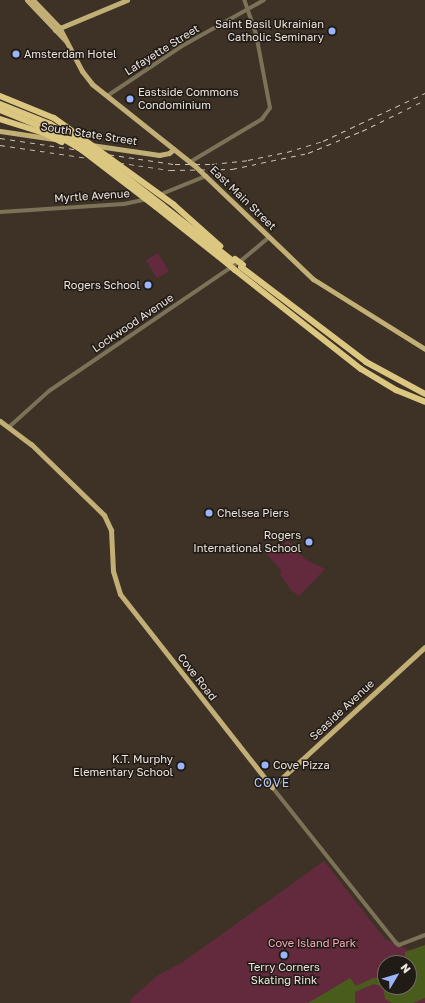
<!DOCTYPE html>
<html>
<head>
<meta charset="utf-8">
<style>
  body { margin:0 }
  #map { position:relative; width:425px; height:1003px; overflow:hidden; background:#3e3227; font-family:"Golos Text",sans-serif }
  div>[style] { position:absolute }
  .green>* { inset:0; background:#63293d; transform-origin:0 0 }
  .water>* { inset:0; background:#4a5c1b }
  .minor>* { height:4px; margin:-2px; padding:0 2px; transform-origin:2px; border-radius:2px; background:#7b7257 }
  .major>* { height:5px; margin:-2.5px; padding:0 2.5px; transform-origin:2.5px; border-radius:2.5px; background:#c1af75 }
  .highway>* { height:6px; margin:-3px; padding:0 3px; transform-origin:3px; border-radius:3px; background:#dcc781 }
  .rail>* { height:1px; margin-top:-0.5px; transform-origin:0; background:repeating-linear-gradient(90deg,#cbc1ba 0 5px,transparent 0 10px) }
  .highway-bridge>* { height:6px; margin:-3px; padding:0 3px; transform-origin:3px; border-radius:3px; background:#dcc781 }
  .dots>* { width:11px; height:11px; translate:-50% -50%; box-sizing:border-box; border:2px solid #211b16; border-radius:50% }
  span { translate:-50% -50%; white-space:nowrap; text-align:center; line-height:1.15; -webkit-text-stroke:3px #211b16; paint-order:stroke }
  .poi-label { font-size:11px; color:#ece3dd }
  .right { translate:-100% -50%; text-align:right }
  .left { translate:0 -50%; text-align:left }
  .street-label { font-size:11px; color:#ece3dd }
  .park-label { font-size:11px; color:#f5a6bc }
  .neighbourhood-label { font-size:12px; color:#b4c8ff; letter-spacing:1px }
  .north { position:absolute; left:377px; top:955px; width:40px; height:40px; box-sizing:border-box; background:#211b16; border:1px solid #726b66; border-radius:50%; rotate:52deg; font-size:11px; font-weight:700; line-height:16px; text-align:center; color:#ece3dd }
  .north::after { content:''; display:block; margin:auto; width:14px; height:18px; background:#9bb5fd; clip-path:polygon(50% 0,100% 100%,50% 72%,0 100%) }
</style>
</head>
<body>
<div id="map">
  <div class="green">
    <div style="left:158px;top:253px;width:21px;height:14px;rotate:59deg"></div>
    <div style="clip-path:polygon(287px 540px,305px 559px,325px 569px,299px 596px,291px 590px,280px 574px,282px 572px,267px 554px,274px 548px,283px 547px)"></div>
    <div style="clip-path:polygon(evenodd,324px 861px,385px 939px,425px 957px,425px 1003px,130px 1003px,132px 998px,158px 975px,183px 962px,324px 861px,385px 963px,409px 963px,409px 987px,385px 987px,385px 963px)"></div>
  </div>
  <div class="water">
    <div style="clip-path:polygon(425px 945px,425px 998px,413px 1003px,392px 1003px,385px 999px,383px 987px,374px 984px,355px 992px,355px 1003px,308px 1003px,350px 978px,356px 986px,373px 978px,385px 978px,385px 987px,409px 987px,409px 963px,405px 963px,405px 952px)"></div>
  </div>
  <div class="minor">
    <div style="left:107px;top:96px;width:90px;rotate:-33.7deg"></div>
    <div style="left:182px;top:46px;width:94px;rotate:-29.3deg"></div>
    <div style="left:190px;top:162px;width:84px;rotate:-30.8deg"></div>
    <div style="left:262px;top:119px;width:14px;rotate:-54deg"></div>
    <div style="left:270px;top:108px;width:75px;rotate:-100.7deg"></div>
    <div style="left:256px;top:34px;width:36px;rotate:-109deg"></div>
    <div style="left:159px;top:195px;width:51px;rotate:-22deg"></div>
    <div style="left:0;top:212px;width:124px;rotate:-3.7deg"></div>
    <div style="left:124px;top:204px;width:24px;rotate:-12deg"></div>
    <div style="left:9px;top:427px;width:54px;rotate:-42deg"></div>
    <div style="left:49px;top:391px;width:235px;rotate:-34.2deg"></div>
    <div style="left:243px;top:259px;width:34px;rotate:-40deg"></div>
    <div style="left:272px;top:787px;width:199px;rotate:51.5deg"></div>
    <div style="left:396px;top:943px;width:4px;rotate:34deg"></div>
    <div style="left:399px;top:945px;width:28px;rotate:-21deg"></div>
  </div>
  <div class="major">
    <div style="left:27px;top:0;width:57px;rotate:46.4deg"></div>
    <div style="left:33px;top:0;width:37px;rotate:46deg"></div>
    <div style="left:59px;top:27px;width:50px;rotate:62.4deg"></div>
    <div style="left:82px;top:71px;width:16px;rotate:52deg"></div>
    <div style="left:92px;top:84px;width:130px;rotate:38.5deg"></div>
    <div style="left:194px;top:165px;width:165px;rotate:43.8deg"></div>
    <div style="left:313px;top:279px;width:132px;rotate:32deg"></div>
    <div style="left:55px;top:30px;width:78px;rotate:-22.6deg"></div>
    <div style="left:0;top:131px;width:55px;rotate:8.4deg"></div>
    <div style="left:91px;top:145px;width:69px;rotate:8.4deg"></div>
    <div style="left:159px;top:155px;width:10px;rotate:-11deg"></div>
    <div style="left:169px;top:153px;width:6px;rotate:-39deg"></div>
    <div style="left:0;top:421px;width:39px;rotate:37deg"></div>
    <div style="left:31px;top:444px;width:102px;rotate:44.2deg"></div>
    <div style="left:104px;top:515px;width:17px;rotate:65deg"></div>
    <div style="left:111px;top:530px;width:41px;rotate:87.2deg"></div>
    <div style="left:113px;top:571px;width:24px;rotate:73deg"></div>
    <div style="left:120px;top:594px;width:246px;rotate:51.8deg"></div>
    <div style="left:272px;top:787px;width:207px;rotate:-42.5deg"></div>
  </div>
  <div class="highway">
    <div style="left:0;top:96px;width:58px;rotate:22.2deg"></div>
    <div style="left:0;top:104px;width:54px;rotate:21.8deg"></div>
    <div style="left:0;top:110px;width:51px;rotate:22deg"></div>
    <div style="left:0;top:119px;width:46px;rotate:17.7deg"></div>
    <div style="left:162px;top:205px;width:90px;rotate:38.3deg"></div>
    <div style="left:174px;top:205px;width:62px;rotate:41.7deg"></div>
    <div style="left:156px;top:207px;width:92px;rotate:38.4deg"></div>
    <div style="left:241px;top:267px;width:157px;rotate:37.2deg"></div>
    <div style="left:366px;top:362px;width:67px;rotate:28.5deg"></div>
    <div style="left:235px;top:270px;width:160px;rotate:38.2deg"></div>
    <div style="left:361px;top:369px;width:41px;rotate:31deg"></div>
    <div style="left:396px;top:390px;width:31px;rotate:22deg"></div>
  </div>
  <div class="rail">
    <div style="left:0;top:138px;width:177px;rotate:8.5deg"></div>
    <div style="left:175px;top:164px;width:37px"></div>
    <div style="left:212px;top:164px;width:36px;rotate:-6deg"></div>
    <div style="left:248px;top:160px;width:40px;rotate:-12deg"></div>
    <div style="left:287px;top:152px;width:38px;rotate:-17deg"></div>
    <div style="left:323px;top:141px;width:113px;rotate:-25.2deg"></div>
    <div style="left:0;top:145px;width:172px;rotate:8.4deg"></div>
    <div style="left:170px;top:170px;width:62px;rotate:-0.9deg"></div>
    <div style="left:232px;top:169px;width:78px;rotate:-11.9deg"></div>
    <div style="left:308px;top:153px;width:58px;rotate:-22.2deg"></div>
    <div style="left:362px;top:131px;width:70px;rotate:-26.2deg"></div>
  </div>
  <div class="highway-bridge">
    <div style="left:54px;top:118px;width:148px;rotate:35.9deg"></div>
    <div style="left:50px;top:124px;width:44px;rotate:31.9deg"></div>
    <div style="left:87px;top:147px;width:95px;rotate:37.7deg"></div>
    <div style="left:47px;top:129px;width:41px;rotate:31deg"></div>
    <div style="left:82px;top:150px;width:93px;rotate:37.6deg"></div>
    <div style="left:44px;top:133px;width:20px;rotate:27deg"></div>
    <div style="left:235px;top:259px;width:10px;rotate:37deg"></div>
    <div style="left:228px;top:264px;width:9px;rotate:41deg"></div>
  </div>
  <div class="dots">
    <div style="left:332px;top:31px;background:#9bb5fd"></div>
    <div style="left:16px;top:54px;background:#9bb5fd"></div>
    <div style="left:130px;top:99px;background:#9bb5fd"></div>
    <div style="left:148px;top:285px;background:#9bb5fd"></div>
    <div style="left:209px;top:513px;background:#9bb5fd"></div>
    <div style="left:309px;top:542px;background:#9bb5fd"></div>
    <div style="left:265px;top:765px;background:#9bb5fd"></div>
    <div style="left:181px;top:766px;background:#9bb5fd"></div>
    <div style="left:284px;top:955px;background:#9bb5fd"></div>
  </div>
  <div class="poi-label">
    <span class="right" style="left:324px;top:31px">Saint Basil Ukrainian<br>Catholic Seminary</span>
    <span class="left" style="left:24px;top:54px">Amsterdam Hotel</span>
    <span class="left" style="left:138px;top:99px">Eastside Commons<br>Condominium</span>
    <span class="right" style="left:140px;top:285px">Rogers School</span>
    <span class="left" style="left:217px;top:513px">Chelsea Piers</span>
    <span class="right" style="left:301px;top:542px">Rogers<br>International School</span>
    <span class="right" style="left:173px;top:766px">K.T. Murphy<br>Elementary School</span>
    <span class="left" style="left:273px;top:765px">Cove Pizza</span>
    <span style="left:284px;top:974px">Terry Corners<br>Skating Rink</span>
  </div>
  <div class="street-label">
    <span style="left:162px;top:50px;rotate:-32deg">Lafayette Street</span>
    <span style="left:89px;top:134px;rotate:9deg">South State Street</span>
    <span style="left:92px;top:196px;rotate:-4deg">Myrtle Avenue</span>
    <span style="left:243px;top:198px;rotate:44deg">East Main Street</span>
    <span style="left:133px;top:323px;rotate:-34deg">Lockwood Avenue</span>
    <span style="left:197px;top:677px;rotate:52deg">Cove Road</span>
    <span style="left:342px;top:710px;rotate:-43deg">Seaside Avenue</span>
  </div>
  <div class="park-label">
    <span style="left:312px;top:943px">Cove Island Park</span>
  </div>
  <div class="neighbourhood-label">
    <span style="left:272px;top:783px">COVE</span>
  </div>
  <div class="north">N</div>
</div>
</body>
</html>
